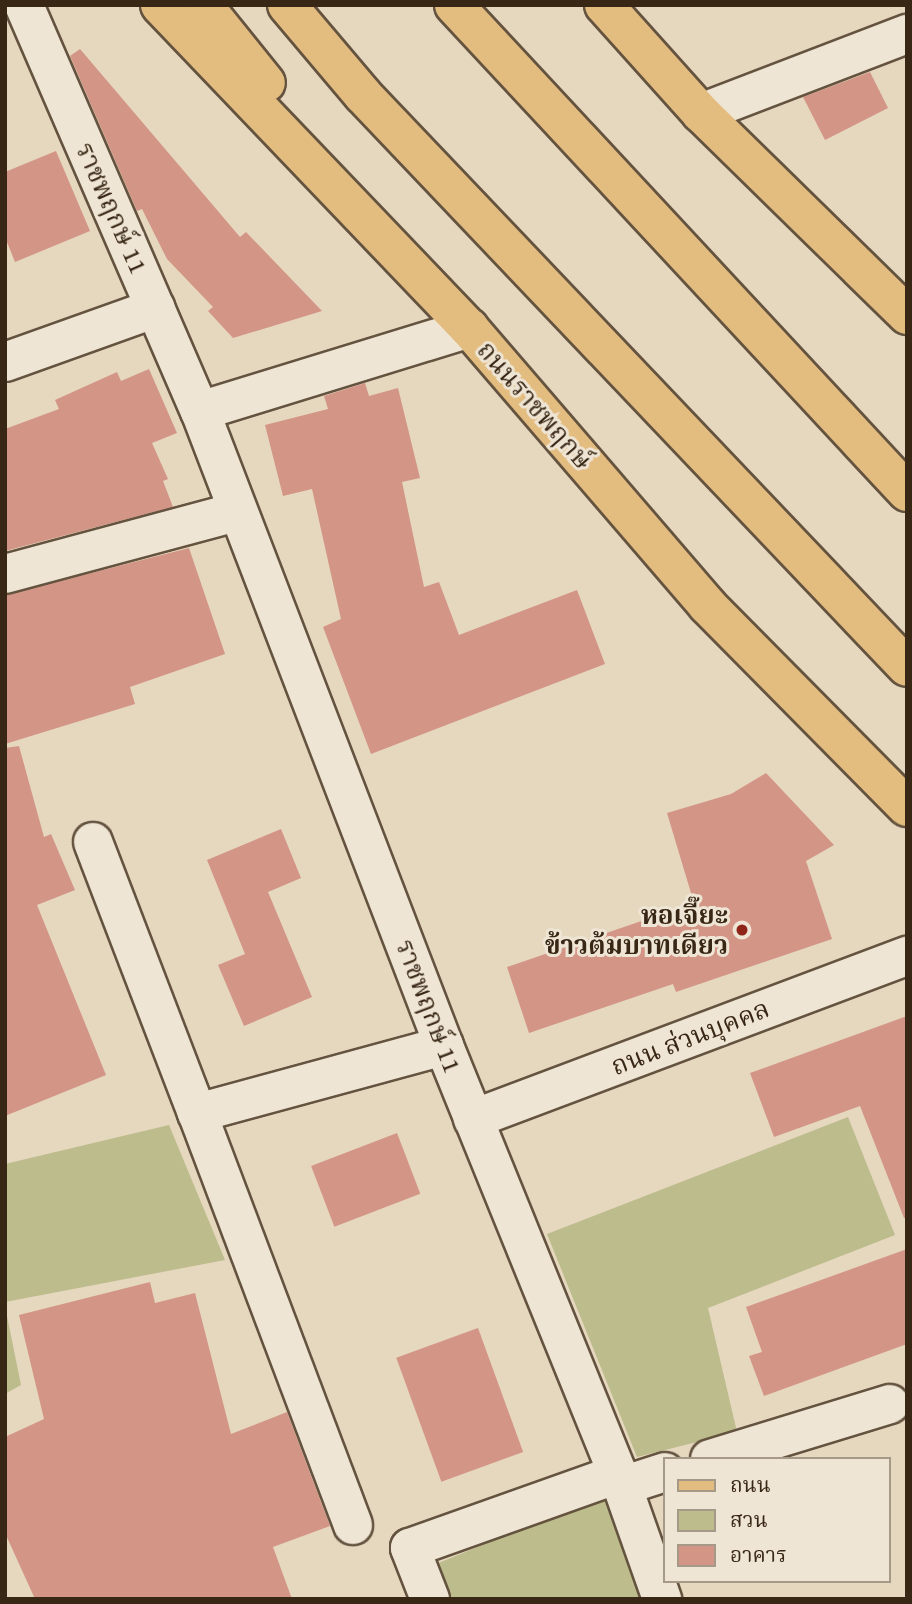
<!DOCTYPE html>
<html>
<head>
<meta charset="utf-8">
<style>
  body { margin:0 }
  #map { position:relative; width:912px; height:1604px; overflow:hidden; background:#e6d7bf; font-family:"Gentium Book Plus","Noto Serif Thai",serif }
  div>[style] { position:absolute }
  .green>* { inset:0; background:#bdbc8c }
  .building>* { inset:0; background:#d39586; transform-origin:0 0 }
  .roads { filter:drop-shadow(2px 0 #64533f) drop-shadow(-2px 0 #64533f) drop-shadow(0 2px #64533f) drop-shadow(0 -2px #64533f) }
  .minor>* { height:38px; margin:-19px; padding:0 19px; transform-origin:19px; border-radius:19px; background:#efe5d5 }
  .major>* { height:38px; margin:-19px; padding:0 19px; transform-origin:19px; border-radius:19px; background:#e3bc80 }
  .dots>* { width:19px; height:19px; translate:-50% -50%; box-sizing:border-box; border:4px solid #efe5d5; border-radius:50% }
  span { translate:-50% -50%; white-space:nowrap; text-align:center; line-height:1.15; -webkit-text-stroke:6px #efe5d5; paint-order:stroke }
  .street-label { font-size:26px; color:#382714 }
  .poi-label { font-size:26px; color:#382714; font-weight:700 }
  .right { translate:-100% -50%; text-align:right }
  .frame { position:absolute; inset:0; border:7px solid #382714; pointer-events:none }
  .legend { position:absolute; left:663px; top:1457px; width:228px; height:126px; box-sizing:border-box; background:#efe5d5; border:2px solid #a69988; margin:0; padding:9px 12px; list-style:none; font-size:21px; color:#382714 }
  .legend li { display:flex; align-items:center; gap:14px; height:35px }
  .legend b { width:35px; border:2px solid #a69988 }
</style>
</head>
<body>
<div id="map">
  <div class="green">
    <div style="clip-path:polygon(848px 1117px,895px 1235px,708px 1308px,737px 1432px,637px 1457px,547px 1234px)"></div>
    <div style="clip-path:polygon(169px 1125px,225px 1260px,5px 1302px,5px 1164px)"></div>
    <div style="clip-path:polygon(5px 1306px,21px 1385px,5px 1394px)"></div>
    <div style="clip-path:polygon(603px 1496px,640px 1599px,448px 1599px,436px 1564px)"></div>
  </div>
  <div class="building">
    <div style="clip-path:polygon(80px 49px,240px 237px,246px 232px,322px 311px,233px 338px,208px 311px,213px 307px,167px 259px,142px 209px,137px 211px,70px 56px)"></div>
    <div style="clip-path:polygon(870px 72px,888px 108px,825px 140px,803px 97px)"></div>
    <div style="clip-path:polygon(56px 151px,90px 231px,15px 262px,5px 237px,5px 172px)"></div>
    <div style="clip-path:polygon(149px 369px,177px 433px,152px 443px,168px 479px,163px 481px,173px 507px,5px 551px,5px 429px,59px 409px,55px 400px,117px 372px,121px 381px)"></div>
    <div style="clip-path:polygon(365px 383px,369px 396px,398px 388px,420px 478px,402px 482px,424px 587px,439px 582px,459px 635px,577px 590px,605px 664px,371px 754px,323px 627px,341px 619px,312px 489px,283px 496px,265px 425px,328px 409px,324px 396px)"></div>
    <div style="clip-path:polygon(189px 548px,225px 654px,130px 687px,135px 704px,5px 744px,5px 595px)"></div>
    <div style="clip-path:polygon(19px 746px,44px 837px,51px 834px,75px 890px,37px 905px,106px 1075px,5px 1116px,5px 748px)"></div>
    <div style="clip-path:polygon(766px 773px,834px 845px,806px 861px,832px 939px,676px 992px,673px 984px,529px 1033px,507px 967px,694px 903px,667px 813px,731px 794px)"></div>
    <div style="clip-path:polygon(281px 829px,301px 878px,268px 892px,312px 997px,244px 1026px,218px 965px,245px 954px,207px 860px)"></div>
    <div style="clip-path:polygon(907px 1016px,907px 1218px,904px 1218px,860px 1106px,774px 1137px,750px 1073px)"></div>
    <div style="left:397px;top:1133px;width:65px;height:92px;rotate:69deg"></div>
    <div style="clip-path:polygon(907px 1249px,907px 1344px,764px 1396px,749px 1356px,762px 1352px,746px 1307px)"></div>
    <div style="clip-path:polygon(150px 1282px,155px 1303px,195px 1293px,231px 1434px,287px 1412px,330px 1526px,273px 1547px,292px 1599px,35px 1599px,5px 1533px,5px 1437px,44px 1419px,19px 1315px)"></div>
    <div style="left:478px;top:1328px;width:132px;height:87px;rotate:70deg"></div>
  </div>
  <div class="roads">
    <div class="minor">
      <div style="left:24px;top:5px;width:443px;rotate:66.6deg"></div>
      <div style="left:200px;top:411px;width:680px;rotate:68.98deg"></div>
      <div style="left:444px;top:1046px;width:462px;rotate:67.9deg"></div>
      <div style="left:618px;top:1474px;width:133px;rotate:70.6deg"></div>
      <div style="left:701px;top:113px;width:221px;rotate:-21deg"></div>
      <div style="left:5px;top:362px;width:160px;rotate:-19.7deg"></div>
      <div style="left:200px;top:411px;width:282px;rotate:-17.1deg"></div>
      <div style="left:5px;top:574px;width:240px;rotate:-15deg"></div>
      <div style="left:93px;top:842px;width:290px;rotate:69deg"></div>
      <div style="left:473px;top:1119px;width:464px;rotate:-20.6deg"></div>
      <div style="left:710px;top:1459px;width:188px;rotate:-17deg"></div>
      <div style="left:622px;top:1486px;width:45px;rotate:-18deg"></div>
      <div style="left:353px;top:1525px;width:441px;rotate:-110.7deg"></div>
      <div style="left:197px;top:1113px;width:256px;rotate:-15.2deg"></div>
      <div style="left:430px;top:1599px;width:55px;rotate:-111.4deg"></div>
      <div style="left:410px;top:1548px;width:221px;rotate:-19.6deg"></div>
    </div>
    <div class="major">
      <div style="left:160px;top:5px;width:447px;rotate:46.3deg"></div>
      <div style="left:469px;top:328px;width:365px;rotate:49.3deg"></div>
      <div style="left:707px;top:605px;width:284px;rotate:45.3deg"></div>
      <div style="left:203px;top:5px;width:100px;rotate:51.1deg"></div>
      <div style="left:287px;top:5px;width:118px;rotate:49.8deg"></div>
      <div style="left:363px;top:95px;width:789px;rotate:46.44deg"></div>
      <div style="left:454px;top:5px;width:665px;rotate:47.07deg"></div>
      <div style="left:604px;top:5px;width:145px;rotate:48.1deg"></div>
      <div style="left:701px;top:113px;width:289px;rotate:44.4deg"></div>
    </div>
  </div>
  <div class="dots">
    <div style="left:742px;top:930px;background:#8f2418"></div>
  </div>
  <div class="street-label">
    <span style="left:112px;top:208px;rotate:66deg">ราชพฤกษ์ 11</span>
    <span style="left:535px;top:405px;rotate:49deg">ถนนราชพฤกษ์</span>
    <span style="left:429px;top:1006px;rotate:69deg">ราชพฤกษ์ 11</span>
    <span style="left:690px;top:1037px;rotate:-21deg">ถนน ส่วนบุคคล</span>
  </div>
  <div class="poi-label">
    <span class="right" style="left:728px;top:930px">หอเจี๊ยะ<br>ข้าวต้มบาทเดียว</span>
  </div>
  <div class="frame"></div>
  <ul class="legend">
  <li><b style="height:9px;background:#e3bc80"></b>ถนน</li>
  <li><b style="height:19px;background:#bdbc8c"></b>สวน</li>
  <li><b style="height:19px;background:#d39586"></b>อาคาร</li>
  </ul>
</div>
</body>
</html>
